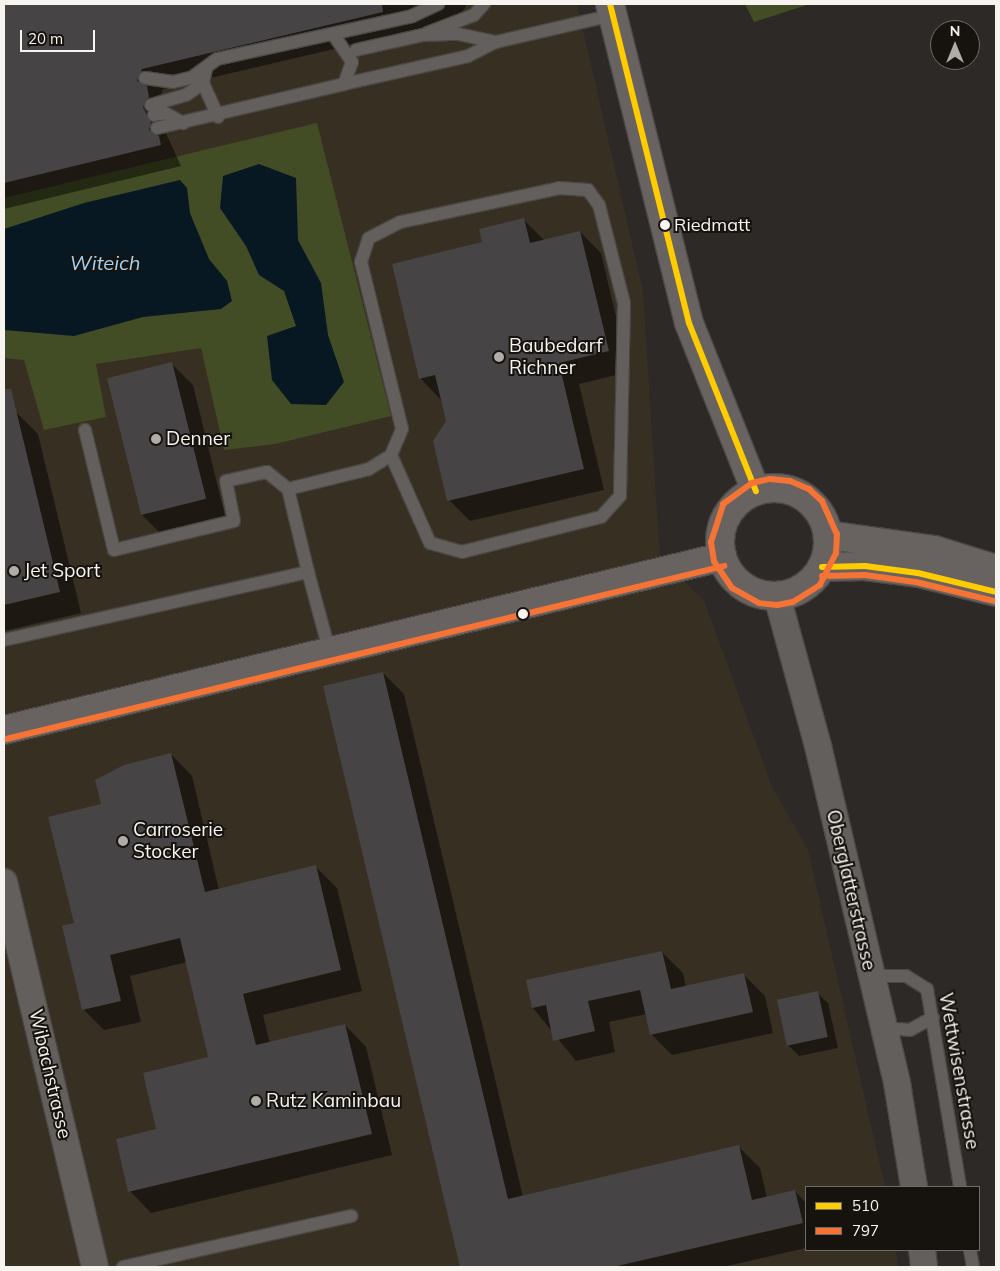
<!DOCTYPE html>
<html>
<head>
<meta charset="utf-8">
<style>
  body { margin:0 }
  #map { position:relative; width:1000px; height:1271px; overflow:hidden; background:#2c2926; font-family:Mulish,sans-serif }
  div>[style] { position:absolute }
  .built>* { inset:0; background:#382f23 }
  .green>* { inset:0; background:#424d25 }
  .water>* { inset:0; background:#081823 }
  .shadow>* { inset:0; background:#0007 }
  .building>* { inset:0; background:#464445; transform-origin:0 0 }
  .roads { filter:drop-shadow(1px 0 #4a4744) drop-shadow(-1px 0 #4a4744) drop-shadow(0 1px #4a4744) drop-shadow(0 -1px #4a4744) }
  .lane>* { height:12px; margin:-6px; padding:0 6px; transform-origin:6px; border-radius:6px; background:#625f5c }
  .street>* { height:26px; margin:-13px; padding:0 13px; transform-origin:13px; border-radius:13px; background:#625f5c }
  .secondary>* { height:28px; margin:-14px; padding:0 14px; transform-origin:14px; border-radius:14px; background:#686260 }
  .secondary>.ring { margin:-14px; padding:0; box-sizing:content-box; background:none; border:28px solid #686260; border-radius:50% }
  .bus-1>* { height:6px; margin:-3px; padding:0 3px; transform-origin:3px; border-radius:3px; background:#fc0 }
  .bus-2>* { height:6px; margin:-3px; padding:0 3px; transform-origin:3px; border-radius:3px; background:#f57335 }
  .dots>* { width:14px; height:14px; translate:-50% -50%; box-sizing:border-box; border:2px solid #16130f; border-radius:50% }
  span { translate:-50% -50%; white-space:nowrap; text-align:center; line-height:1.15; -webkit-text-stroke:4px #16130f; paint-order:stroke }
  .bus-label { font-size:18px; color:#f7f3ee }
  .left { translate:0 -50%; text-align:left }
  .poi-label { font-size:19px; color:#f7f3ee }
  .street-label { font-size:19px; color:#f7f3ee }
  .water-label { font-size:20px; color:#a1d1f6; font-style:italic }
  .frame { position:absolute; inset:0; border:5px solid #f7f3ee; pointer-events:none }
  .legend { position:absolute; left:805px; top:1186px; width:175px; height:65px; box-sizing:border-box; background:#16130f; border:1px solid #706d68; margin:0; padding:6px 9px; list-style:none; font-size:15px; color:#f7f3ee }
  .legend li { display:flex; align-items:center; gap:10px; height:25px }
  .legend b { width:25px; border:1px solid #706d68 }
  .north { position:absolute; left:930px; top:20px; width:50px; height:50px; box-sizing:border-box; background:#16130f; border:1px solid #706d68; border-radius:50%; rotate:0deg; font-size:14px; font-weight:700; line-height:20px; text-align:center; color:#f7f3ee }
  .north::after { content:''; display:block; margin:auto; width:18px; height:22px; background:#b0aca8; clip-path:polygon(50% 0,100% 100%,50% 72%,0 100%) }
  .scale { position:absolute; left:20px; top:30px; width:75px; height:22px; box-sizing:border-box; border:2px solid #f7f3ee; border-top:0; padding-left:6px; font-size:15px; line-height:18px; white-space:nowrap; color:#f7f3ee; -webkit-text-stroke:4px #16130f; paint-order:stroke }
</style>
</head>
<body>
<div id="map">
  <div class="built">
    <div style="clip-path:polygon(4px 4px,577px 4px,643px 291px,660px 559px,704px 600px,772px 787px,808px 850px,885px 1187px,806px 1187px,806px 1250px,896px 1250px,898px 1267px,4px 1267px)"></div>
  </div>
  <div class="green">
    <div style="clip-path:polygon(745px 4px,810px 4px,754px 22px)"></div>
    <div style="clip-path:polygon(317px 123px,391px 416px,275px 444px,224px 450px,201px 348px,96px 364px,106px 417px,44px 430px,24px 360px,4px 358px,4px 198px)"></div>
  </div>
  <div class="water">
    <div style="clip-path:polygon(259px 164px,296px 178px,298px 240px,321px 283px,328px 335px,344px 382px,326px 405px,291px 404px,272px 380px,267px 336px,296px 326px,284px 291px,259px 275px,246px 246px,220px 208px,223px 176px)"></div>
    <div style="clip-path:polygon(180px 180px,187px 188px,190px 213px,209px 259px,227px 281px,232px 301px,221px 309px,143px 317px,74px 336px,4px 330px,4px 229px,84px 203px)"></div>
  </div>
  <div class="shadow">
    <div style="clip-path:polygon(4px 4px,465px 4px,466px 6px,459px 17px,445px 23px,163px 89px,159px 100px,167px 109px,164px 129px,181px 166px,4px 209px)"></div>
    <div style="clip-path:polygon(524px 220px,545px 241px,580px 232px,601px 253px,629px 372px,579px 384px,604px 490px,470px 521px,449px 500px,447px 422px,441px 400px,420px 378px,484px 243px)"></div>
    <div style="clip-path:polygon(172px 364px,193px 385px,226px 520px,162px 535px,141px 514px)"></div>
    <div style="clip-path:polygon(17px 413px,38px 434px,81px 613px,4px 631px,4px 416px)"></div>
    <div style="clip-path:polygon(383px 673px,404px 694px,523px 1197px,739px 1147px,760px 1168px,767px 1198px,795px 1191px,806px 1203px,806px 1248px,723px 1267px,461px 1267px,324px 687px)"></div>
    <div style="clip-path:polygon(171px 754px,192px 776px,219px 890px,316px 867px,337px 888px,362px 991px,263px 1015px,270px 1043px,345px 1025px,366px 1047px,392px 1155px,151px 1213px,130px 1191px,158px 1130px,210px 1058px,187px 962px,130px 976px,141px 1022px,104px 1030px,83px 1009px,76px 924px,103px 805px)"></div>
    <div style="clip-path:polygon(662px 952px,683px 973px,686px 987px,744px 975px,765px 996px,773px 1033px,672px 1055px,651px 1034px,647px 1014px,609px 1022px,615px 1052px,576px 1061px,533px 1008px)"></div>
    <div style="clip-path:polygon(817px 993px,828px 1003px,838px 1048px,799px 1056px,788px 1045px)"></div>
  </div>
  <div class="building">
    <div style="clip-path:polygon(4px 4px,382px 4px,383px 12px,142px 69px,137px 81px,147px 86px,149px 97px,143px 107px,151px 123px,149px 130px,159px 136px,161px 145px,4px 183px)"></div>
    <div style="clip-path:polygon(524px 218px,530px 243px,580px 231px,609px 351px,559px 363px,584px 469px,447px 501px,433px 441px,446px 421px,435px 375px,419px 379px,392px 264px,482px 242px,479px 229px)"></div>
    <div style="left:172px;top:362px;width:141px;height:67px;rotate:76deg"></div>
    <div style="clip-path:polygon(4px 389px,11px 389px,60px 592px,4px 605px)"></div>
    <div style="clip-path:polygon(383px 672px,508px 1199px,739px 1145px,752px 1200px,795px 1190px,803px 1223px,613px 1267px,460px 1267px,323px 686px)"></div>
    <div style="clip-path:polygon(171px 753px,205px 892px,316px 865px,341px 970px,243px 994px,256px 1045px,345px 1024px,372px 1134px,128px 1192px,116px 1139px,156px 1129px,143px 1073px,208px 1057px,180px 938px,110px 955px,121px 1001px,82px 1010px,62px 926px,74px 923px,48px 817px,101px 804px,95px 780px,124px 765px)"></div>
    <div style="clip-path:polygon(662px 951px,671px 989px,744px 973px,753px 1012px,650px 1035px,640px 990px,588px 1001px,595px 1031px,553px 1041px,546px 1005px,532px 1008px,526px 980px)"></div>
    <div style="left:818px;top:991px;width:47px;height:42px;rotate:78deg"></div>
  </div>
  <div class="roads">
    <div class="lane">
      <div style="left:427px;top:33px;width:50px;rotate:-21deg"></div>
      <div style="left:474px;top:15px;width:15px;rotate:-48deg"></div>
      <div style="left:356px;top:50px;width:69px;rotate:-12.6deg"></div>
      <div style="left:423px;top:35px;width:35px;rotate:-2deg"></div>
      <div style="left:458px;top:34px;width:39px;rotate:12deg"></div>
      <div style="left:145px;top:78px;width:28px;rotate:8deg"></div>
      <div style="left:173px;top:82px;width:18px;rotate:-13deg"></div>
      <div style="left:191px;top:78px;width:32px;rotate:-36deg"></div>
      <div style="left:217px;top:59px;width:200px;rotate:-12.4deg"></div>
      <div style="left:412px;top:16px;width:29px;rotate:-25deg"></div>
      <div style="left:203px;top:83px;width:37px;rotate:66deg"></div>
      <div style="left:344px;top:84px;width:127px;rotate:-12.7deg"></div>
      <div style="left:468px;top:56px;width:31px;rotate:-27deg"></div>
      <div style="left:496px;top:42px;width:120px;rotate:-13deg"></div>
      <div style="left:151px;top:105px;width:36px;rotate:-16deg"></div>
      <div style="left:186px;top:95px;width:21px;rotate:-35deg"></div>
      <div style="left:203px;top:83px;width:14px;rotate:-78deg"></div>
      <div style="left:154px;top:115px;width:11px;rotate:-10deg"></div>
      <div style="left:165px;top:113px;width:21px;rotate:29deg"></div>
      <div style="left:157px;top:128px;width:192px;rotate:-13.2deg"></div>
      <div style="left:344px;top:84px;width:23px;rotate:-70deg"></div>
      <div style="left:352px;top:62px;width:34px;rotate:-124deg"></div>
      <div style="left:85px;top:430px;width:123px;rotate:76.4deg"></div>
      <div style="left:114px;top:550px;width:123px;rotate:-13.6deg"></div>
      <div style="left:234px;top:521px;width:41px;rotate:-101.3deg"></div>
      <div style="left:226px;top:481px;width:42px;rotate:-12.4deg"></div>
      <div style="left:267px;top:472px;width:27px;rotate:39deg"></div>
      <div style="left:308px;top:572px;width:85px;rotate:-103.5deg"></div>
      <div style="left:288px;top:489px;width:83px;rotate:-13.9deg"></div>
      <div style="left:369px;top:469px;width:26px;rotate:-32deg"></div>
      <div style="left:391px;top:455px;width:28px;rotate:-67deg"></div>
      <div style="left:402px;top:429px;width:172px;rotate:-103.8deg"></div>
      <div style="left:361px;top:262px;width:25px;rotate:-72deg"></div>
      <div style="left:369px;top:238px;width:36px;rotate:-27deg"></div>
      <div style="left:401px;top:222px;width:162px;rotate:-12.1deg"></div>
      <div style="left:559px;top:188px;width:29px;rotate:4deg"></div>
      <div style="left:588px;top:190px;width:19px;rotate:54deg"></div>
      <div style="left:599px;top:205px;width:101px;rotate:75.7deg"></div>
      <div style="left:624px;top:303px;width:193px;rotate:91.2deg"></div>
      <div style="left:620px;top:496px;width:28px;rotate:132deg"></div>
      <div style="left:601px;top:517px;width:143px;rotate:165.9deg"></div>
      <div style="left:462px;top:552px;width:33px;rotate:-164deg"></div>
      <div style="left:430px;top:543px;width:96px;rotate:-113.9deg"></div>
      <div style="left:4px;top:640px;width:312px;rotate:-12.6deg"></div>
      <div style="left:308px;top:572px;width:84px;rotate:74.8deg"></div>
      <div style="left:871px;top:976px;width:35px"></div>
      <div style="left:906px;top:976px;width:25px;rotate:32deg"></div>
      <div style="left:927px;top:989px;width:201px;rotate:80.5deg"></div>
      <div style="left:883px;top:1028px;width:27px;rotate:4deg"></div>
      <div style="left:910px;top:1030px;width:26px;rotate:-29deg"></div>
      <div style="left:970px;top:1250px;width:17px;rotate:80deg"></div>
      <div style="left:123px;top:1267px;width:234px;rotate:-12.6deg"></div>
    </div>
    <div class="street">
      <div style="left:777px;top:596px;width:156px;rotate:74.7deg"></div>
      <div style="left:818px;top:746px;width:346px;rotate:76.8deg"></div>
      <div style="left:897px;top:1083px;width:105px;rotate:80.7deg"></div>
      <div style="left:4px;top:882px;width:396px;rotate:76.7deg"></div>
      <div style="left:922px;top:1250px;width:17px;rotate:83deg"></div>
    </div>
    <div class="secondary">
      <div style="left:610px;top:4px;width:329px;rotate:76.1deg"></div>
      <div style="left:689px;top:323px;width:181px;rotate:68.3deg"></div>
      <div class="ring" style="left:720px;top:488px;width:80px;height:80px"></div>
      <div style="left:828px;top:535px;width:108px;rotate:8deg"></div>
      <div style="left:935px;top:550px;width:64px;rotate:17.3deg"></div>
      <div style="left:822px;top:567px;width:43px;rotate:-1.3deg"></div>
      <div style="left:865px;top:566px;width:53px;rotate:7.5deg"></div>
      <div style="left:918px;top:573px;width:80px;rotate:13.7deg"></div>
      <div style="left:4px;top:730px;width:739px;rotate:-13.55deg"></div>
    </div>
  </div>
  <div class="bus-1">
    <div style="left:610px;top:4px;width:329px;rotate:76.1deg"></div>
    <div style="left:689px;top:323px;width:181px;rotate:68.3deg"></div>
    <div style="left:822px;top:567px;width:43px;rotate:-1.3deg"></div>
    <div style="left:865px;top:566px;width:53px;rotate:7.5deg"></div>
    <div style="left:918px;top:573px;width:80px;rotate:13.7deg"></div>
  </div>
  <div class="bus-2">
    <div style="left:822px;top:576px;width:43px;rotate:-1.3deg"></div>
    <div style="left:865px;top:575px;width:51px;rotate:7.8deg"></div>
    <div style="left:916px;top:582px;width:80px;rotate:13.7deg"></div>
    <div style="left:820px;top:585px;width:32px;rotate:148deg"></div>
    <div style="left:793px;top:602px;width:16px;rotate:169deg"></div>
    <div style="left:777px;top:605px;width:18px;rotate:-174deg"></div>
    <div style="left:759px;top:603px;width:31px;rotate:-151deg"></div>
    <div style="left:732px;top:588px;width:32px;rotate:-124deg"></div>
    <div style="left:714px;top:561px;width:19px;rotate:-99deg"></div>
    <div style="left:711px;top:542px;width:40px;rotate:-72deg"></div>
    <div style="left:723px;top:504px;width:36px;rotate:-36deg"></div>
    <div style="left:752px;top:483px;width:18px;rotate:-13deg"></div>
    <div style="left:770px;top:479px;width:20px;rotate:6deg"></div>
    <div style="left:790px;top:481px;width:21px;rotate:23deg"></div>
    <div style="left:809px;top:489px;width:18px;rotate:43deg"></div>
    <div style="left:822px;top:501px;width:36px;rotate:66deg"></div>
    <div style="left:837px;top:534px;width:19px;rotate:93deg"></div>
    <div style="left:836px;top:553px;width:34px;rotate:117deg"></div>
    <div style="left:6px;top:739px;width:739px;rotate:-13.55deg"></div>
  </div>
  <div class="dots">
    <div style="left:665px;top:225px;background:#f7f3ee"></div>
    <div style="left:499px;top:357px;background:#b0aca8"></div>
    <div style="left:156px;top:439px;background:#b0aca8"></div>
    <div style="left:14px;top:571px;background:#b0aca8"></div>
    <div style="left:523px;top:614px;background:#f7f3ee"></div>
    <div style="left:123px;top:841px;background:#b0aca8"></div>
    <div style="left:256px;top:1101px;background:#b0aca8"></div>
  </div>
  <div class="bus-label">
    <span class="left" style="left:674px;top:225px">Riedmatt</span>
  </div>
  <div class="poi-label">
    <span class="left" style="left:509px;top:357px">Baubedarf<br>Richner</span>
    <span class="left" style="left:166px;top:439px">Denner</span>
    <span class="left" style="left:24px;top:571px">Jet Sport</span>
    <span class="left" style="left:133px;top:841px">Carroserie<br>Stocker</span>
    <span class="left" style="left:266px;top:1101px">Rutz Kaminbau</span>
  </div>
  <div class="street-label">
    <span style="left:851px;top:890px;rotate:77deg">Oberglatterstrasse</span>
    <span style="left:959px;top:1071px;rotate:80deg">Wettwisenstrasse</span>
    <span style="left:50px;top:1074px;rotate:77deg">Wibachstrasse</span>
  </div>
  <div class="water-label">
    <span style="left:105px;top:262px">Witeich</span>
  </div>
  <div class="frame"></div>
  <ul class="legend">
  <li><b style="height:6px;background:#fc0"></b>510</li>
  <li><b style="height:6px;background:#f57335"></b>797</li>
  </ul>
  <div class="north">N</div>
  <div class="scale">20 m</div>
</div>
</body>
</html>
